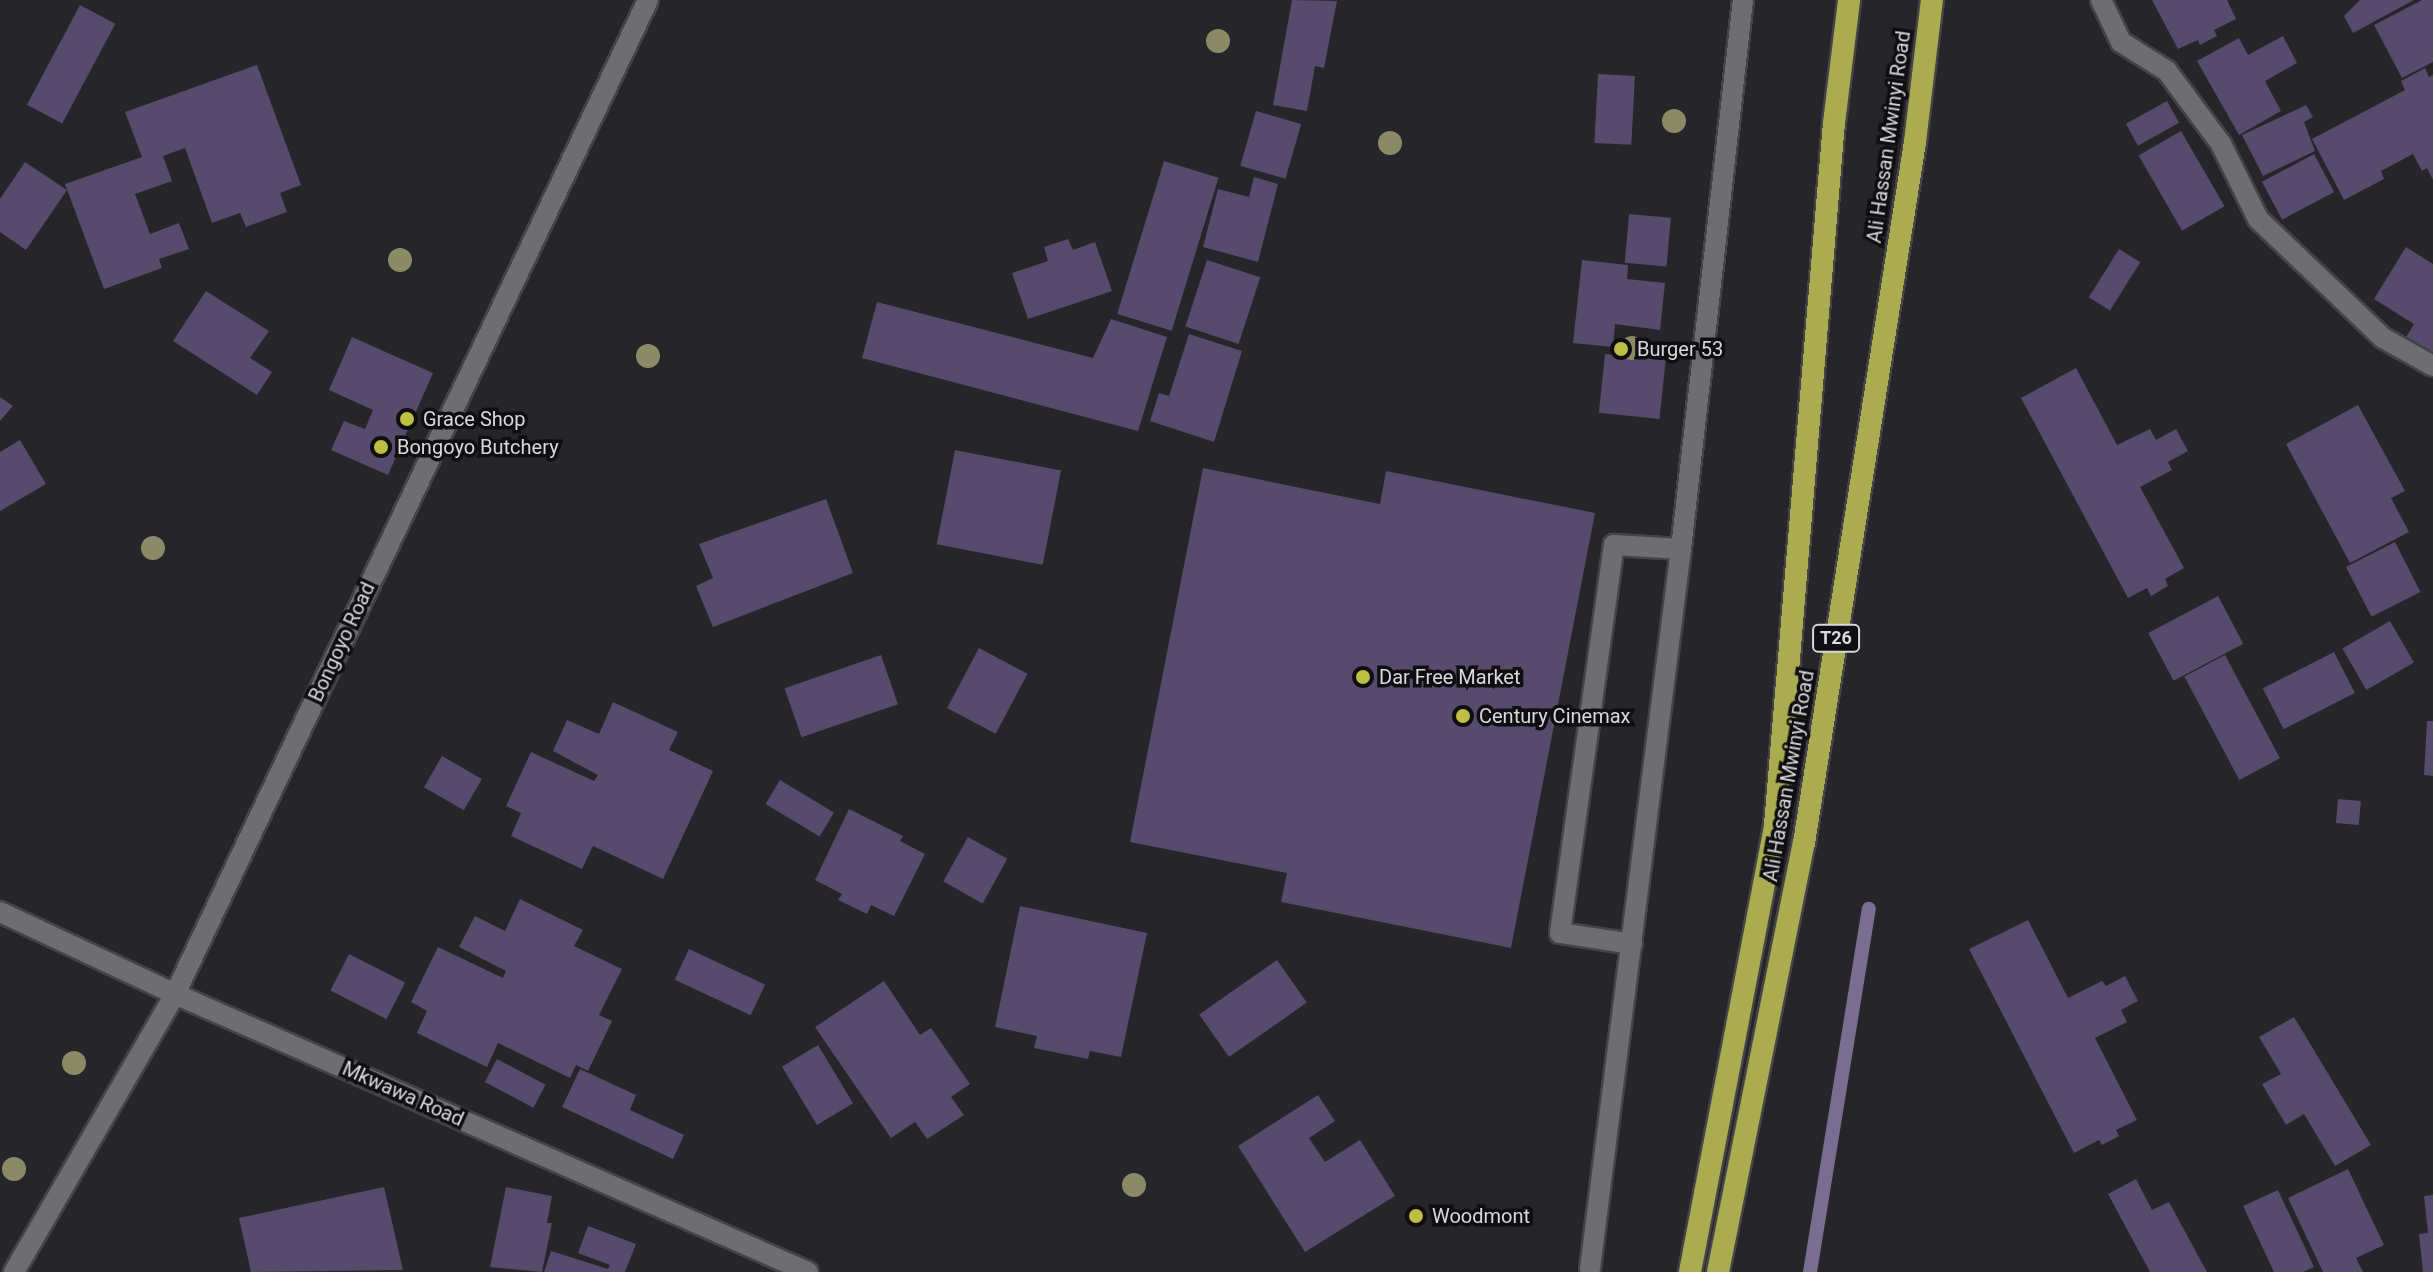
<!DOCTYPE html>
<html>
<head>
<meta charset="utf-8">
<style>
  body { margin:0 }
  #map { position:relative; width:2433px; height:1272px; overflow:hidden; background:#262529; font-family:Roboto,sans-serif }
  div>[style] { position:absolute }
  .stream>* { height:14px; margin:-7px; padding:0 7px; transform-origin:7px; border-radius:7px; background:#796d91 }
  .building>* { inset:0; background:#564a6d; transform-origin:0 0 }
  .roads { filter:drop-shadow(2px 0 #444346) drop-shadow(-2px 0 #444346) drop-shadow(0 2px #444346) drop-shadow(0 -2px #444346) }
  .service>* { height:20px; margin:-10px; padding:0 10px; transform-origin:10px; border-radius:10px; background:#6e6d72 }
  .minor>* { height:20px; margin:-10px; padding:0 10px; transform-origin:10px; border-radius:10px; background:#6e6d72 }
  .trunk>* { height:22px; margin:-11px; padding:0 11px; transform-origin:11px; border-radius:11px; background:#abac50 }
  .trees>* { width:24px; height:24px; margin:-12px; border-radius:50%; background:#8a8a67 }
  .dots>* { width:22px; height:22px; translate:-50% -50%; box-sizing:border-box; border:4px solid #0f0e10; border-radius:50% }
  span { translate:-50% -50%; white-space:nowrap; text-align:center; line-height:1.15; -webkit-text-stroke:7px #0f0e10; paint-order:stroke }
  .shield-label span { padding:2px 6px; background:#0f0e10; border:2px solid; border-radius:6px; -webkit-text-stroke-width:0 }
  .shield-label { font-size:18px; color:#d9d8db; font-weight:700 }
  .street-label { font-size:20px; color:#d9d8db }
  .poi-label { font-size:20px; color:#d9d8db }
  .left { translate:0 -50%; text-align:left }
</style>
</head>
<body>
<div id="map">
  <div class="stream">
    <div style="left:1810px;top:1272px;width:368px;rotate:-80.8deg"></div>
  </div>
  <div class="building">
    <div style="clip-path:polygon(1292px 0,1337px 1px,1324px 68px,1315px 66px,1307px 111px,1273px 105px)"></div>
    <div style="clip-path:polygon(2152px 0,2227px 0,2236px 19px,2214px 30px,2217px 36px,2200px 45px,2198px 40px,2178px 49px)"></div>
    <div style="clip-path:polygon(2360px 0,2414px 0,2353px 33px,2344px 16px)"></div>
    <div style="clip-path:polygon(2422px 0,2433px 0,2433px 62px,2402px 78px,2374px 25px)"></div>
    <div style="left:80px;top:5px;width:40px;height:113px;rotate:28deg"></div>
    <div style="clip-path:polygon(2283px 36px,2297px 63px,2265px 81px,2281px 111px,2239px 135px,2197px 61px,2239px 38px,2248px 55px)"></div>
    <div style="clip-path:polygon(257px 65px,301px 185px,280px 193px,287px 212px,246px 227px,240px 213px,212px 223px,185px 148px,163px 156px,172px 181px,135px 194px,150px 234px,179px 223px,189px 249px,159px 259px,162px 268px,104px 289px,65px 184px,142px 157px,125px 112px)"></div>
    <div style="clip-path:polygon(2425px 68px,2429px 77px,2433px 75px,2433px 180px,2427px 168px,2422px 171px,2413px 154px,2381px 171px,2384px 179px,2344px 200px,2312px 139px,2405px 90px,2401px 81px)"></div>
    <div style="left:1598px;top:74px;width:37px;height:69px;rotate:3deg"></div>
    <div style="left:2167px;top:101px;width:25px;height:47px;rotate:61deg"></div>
    <div style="clip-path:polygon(2306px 105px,2313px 117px,2304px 122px,2315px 151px,2263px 176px,2242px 135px)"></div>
    <div style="left:1256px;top:111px;width:47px;height:57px;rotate:16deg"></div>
    <div style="left:2181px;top:131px;width:87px;height:49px;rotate:60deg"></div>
    <div style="left:2314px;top:154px;width:43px;height:59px;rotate:62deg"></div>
    <div style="left:1164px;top:161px;width:57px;height:160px;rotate:17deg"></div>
    <div style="clip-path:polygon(25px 162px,67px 190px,26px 250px,0 232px,0 199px)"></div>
    <div style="clip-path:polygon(1254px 177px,1278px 184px,1258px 262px,1203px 247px,1218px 189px,1249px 197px)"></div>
    <div style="left:1629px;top:214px;width:42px;height:49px;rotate:5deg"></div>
    <div style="clip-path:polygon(1068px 239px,1073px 250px,1095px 242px,1112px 291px,1028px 319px,1012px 273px,1048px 261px,1044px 247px)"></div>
    <div style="clip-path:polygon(2406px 247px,2433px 264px,2433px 356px,2405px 339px,2414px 324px,2374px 299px)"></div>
    <div style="left:2119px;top:249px;width:25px;height:57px;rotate:32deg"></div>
    <div style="left:1207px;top:260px;width:56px;height:70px;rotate:18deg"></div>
    <div style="clip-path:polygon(1582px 260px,1628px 265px,1627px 279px,1665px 283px,1660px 330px,1615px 324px,1613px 347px,1573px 343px)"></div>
    <div style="clip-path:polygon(206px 291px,269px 331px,250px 358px,272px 372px,257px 395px,173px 341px)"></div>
    <div style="clip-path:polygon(877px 302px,1093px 358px,1111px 319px,1167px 337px,1138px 431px,862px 358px)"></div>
    <div style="clip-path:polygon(1189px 334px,1242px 351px,1214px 442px,1150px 421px,1159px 393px,1169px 396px)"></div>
    <div style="clip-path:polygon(352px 337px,433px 373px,388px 475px,331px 450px,344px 421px,365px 429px,373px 410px,329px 390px)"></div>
    <div style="left:1605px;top:354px;width:61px;height:59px;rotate:6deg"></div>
    <div style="clip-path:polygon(2076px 368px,2117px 445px,2150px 429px,2156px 440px,2176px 429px,2188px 451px,2168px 462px,2172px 470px,2140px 487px,2184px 568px,2165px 579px,2168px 586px,2151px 596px,2147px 588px,2128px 598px,2021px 398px)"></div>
    <div style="clip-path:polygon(0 397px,13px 406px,0 421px)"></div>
    <div style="clip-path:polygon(2358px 405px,2405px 491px,2391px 498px,2409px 532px,2350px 563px,2286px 444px)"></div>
    <div style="clip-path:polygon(20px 440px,46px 484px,0 511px,0 452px)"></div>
    <div style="left:955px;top:450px;width:108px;height:96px;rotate:11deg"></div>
    <div style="clip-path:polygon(1203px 468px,1380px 504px,1386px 471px,1595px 513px,1511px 948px,1281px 902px,1287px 873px,1130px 842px)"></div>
    <div style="clip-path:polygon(826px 499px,853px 573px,713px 627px,696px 586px,713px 578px,699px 544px)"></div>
    <div style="left:2395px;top:542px;width:56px;height:55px;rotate:63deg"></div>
    <div style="left:2218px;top:596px;width:54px;height:79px;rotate:62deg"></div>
    <div style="left:2390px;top:621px;width:48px;height:55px;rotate:60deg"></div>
    <div style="left:979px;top:648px;width:55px;height:68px;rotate:28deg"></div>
    <div style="left:2334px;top:652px;width:46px;height:80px;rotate:63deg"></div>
    <div style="left:881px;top:655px;width:52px;height:102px;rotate:71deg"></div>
    <div style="left:2225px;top:655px;width:117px;height:46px;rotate:62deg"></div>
    <div style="clip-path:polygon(613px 702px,678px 732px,669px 750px,713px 771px,663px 879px,593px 846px,582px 869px,511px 836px,521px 813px,506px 806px,531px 752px,594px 781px,598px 775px,553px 751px,567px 720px,599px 734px)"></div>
    <div style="clip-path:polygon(2427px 721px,2433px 721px,2433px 776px,2424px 775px)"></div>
    <div style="left:442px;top:756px;width:46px;height:36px;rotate:30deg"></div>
    <div style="left:780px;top:780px;width:63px;height:28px;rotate:31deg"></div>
    <div style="left:2338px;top:799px;width:23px;height:24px;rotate:5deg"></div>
    <div style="clip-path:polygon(849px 809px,903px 836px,900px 841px,925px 854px,894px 916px,871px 905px,867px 914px,838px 900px,842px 894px,815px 880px)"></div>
    <div style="left:968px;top:837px;width:45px;height:51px;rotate:29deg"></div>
    <div style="clip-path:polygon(520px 899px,583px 930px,574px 946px,622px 969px,599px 1015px,612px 1021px,588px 1071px,576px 1065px,570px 1078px,498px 1043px,487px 1067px,417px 1033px,427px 1011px,411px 1002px,438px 947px,503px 978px,506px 971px,459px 947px,475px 916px,505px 931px)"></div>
    <div style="clip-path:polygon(1020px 906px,1147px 933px,1121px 1057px,1090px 1051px,1088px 1059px,1034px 1048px,1037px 1036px,995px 1027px)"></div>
    <div style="clip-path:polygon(2028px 920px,2068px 998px,2102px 981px,2106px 986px,2125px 976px,2138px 1001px,2121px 1010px,2127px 1022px,2095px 1038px,2137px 1120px,2116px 1130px,2119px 1136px,2102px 1145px,2099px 1140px,2074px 1153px,1969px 949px)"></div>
    <div style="left:689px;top:949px;width:84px;height:34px;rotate:25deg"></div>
    <div style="left:349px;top:954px;width:63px;height:41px;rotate:27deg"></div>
    <div style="left:1277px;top:960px;width:52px;height:95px;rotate:55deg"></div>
    <div style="clip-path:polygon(884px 981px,920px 1035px,931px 1028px,970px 1084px,951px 1097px,964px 1115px,927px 1139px,915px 1122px,891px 1138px,815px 1027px)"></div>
    <div style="clip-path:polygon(2294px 1017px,2371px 1145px,2335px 1166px,2304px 1114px,2286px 1125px,2262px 1084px,2281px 1074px,2259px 1037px)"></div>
    <div style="left:818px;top:1045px;width:68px;height:42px;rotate:59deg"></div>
    <div style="left:497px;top:1059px;width:55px;height:26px;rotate:28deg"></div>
    <div style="clip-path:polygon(580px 1069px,636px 1095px,630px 1110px,684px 1135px,673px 1159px,562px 1107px)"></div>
    <div style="clip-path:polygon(1318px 1095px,1335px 1121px,1309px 1138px,1325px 1162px,1360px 1140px,1395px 1196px,1305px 1252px,1238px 1146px)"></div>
    <div style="clip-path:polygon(2348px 1169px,2384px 1245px,2356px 1258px,2363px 1272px,2323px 1272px,2288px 1198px)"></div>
    <div style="clip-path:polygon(2136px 1179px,2152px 1210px,2169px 1202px,2207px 1272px,2150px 1272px,2108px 1194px)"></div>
    <div style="clip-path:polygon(384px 1187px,403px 1270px,251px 1272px,239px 1218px)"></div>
    <div style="clip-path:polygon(506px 1187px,552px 1196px,547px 1223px,552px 1223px,542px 1272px,490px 1267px)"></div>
    <div style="clip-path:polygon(2278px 1190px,2314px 1267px,2303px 1272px,2274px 1272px,2243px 1206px)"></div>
    <div style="clip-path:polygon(2433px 1195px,2433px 1272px,2423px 1272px,2419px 1234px,2428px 1233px,2424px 1196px)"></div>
    <div style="clip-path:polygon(588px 1226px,636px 1244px,625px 1272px,544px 1272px,551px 1251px,608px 1269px,610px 1265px,578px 1253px)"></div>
  </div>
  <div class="roads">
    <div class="service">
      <div style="left:2101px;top:0;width:47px;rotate:64.5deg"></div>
      <div style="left:2121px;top:42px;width:54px;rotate:32.2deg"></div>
      <div style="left:2167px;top:71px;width:91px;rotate:53.5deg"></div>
      <div style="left:2221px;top:144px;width:84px;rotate:63.7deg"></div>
      <div style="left:2258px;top:219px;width:173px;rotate:43.6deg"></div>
      <div style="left:2383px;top:338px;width:57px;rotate:29.2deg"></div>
      <div style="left:1632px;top:944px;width:73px;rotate:-171.3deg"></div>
      <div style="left:1560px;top:933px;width:392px;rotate:-82.1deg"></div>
      <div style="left:1614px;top:545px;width:67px;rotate:3.4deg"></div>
      <div style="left:1590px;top:1269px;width:726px;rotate:-82.8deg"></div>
      <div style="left:1681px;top:549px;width:552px;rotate:-83.56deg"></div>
    </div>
    <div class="minor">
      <div style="left:0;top:912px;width:193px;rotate:25.1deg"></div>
      <div style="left:175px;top:994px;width:691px;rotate:23.71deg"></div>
      <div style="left:14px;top:1272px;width:321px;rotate:-59.9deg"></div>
      <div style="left:175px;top:994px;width:1101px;rotate:-64.55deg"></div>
    </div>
    <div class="trunk">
      <div style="left:1690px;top:1272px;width:455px;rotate:-79.2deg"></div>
      <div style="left:1775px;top:825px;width:704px;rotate:-85.2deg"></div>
      <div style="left:1834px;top:123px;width:124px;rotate:-83deg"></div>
      <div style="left:1718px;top:1272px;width:438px;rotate:-78.7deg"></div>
      <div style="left:1804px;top:843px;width:710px;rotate:-81deg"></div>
      <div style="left:1915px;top:142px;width:143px;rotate:-83.2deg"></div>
    </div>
  </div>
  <div class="trees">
    <div style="left:1218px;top:41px"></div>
    <div style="left:1674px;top:121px"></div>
    <div style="left:1390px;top:143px"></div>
    <div style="left:400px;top:260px"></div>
    <div style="left:1632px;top:348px"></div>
    <div style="left:648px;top:356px"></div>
    <div style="left:153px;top:548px"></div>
    <div style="left:74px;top:1063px"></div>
    <div style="left:14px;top:1169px"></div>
    <div style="left:1134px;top:1185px"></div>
  </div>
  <div class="dots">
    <div style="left:1621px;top:349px;background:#bebf42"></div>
    <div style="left:407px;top:419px;background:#bebf42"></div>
    <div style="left:381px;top:447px;background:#bebf42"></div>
    <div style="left:1363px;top:677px;background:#bebf42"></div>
    <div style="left:1463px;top:716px;background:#bebf42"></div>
    <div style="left:1416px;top:1216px;background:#bebf42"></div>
  </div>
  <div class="shield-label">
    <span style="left:1836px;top:638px">T26</span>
  </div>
  <div class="street-label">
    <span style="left:1889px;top:137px;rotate:-82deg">Ali Hassan Mwinyi Road</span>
    <span style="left:342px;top:642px;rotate:-65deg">Bongoyo Road</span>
    <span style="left:1789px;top:776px;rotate:-80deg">Ali Hassan Mwinyi Road</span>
    <span style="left:403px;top:1094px;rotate:24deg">Mkwawa Road</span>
  </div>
  <div class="poi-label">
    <span class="left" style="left:1637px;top:349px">Burger 53</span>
    <span class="left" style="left:423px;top:419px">Grace Shop</span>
    <span class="left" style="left:397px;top:447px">Bongoyo Butchery</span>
    <span class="left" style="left:1379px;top:677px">Dar Free Market</span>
    <span class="left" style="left:1479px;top:716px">Century Cinemax</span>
    <span class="left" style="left:1432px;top:1216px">Woodmont</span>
  </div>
</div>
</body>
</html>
